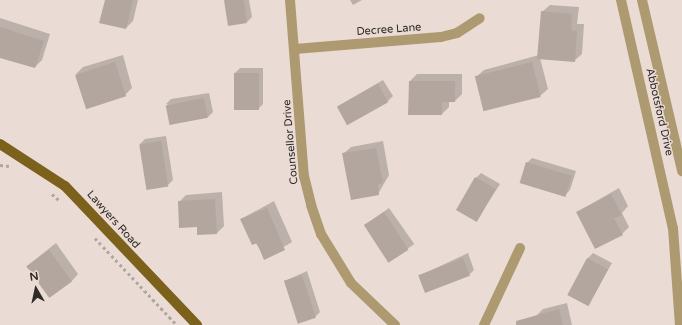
<!DOCTYPE html>
<html>
<head>
<meta charset="utf-8">
<style>
  body { margin:0 }
  #map { position:relative; width:682px; height:325px; overflow:hidden; background:#eadcd5; font-family:"Varela Round",sans-serif }
  div>[style] { position:absolute }
  .shadow>* { inset:0; background:#0003; transform-origin:0 0 }
  .building>* { inset:0; background:#b3a69f; transform-origin:0 0 }
  .path>* { height:2.5px; margin-top:-1.25px; transform-origin:0; background:repeating-linear-gradient(90deg,#b1a6a0 0 3px,transparent 0 6px) }
  .minor>* { height:10px; margin:-5px; padding:0 5px; transform-origin:5px; border-radius:5px; background:#ad9a71 }
  .major>* { height:10px; margin:-5px; padding:0 5px; transform-origin:5px; border-radius:5px; background:#7b611b }
  span { translate:-50% -50%; white-space:nowrap; text-align:center; line-height:1.15; -webkit-text-stroke:3px #eadcd5; paint-order:stroke }
  .street-label { font-size:11px; color:#2f2927 }
  .north { position:absolute; left:16px; top:269px; width:40px; height:40px; -webkit-text-stroke:3px #eadcd5; paint-order:stroke; rotate:351deg; font-size:11px; font-weight:700; line-height:16px; text-align:center; color:#2f2927 }
  .north::after { content:''; display:block; margin:auto; width:14px; height:18px; background:#2f2927; clip-path:polygon(50% 0,100% 100%,50% 72%,0 100%) }
</style>
</head>
<body>
<div id="map">
  <div class="shadow">
    <div style="clip-path:polygon(106px 0,138px 0,133px 21px,126px 28px)"></div>
    <div style="clip-path:polygon(225px 0,249px 0,252px 17px,247px 22px)"></div>
    <div style="clip-path:polygon(350px 0,362px 0,353px 5px)"></div>
    <div style="clip-path:polygon(550px 5px,579px 7px,577px 24px,584px 24px,582px 54px,574px 61px,540px 58px,548px 89px,540px 96px,476px 77px,484px 70px,539px 55px,542px 12px)"></div>
    <div style="clip-path:polygon(0 18px,50px 34px,42px 60px,35px 67px,0 56px)"></div>
    <div style="clip-path:polygon(123px 55px,132px 88px,125px 95px,76px 74px,83px 67px)"></div>
    <div style="clip-path:polygon(240px 68px,263px 68px,263px 104px,258px 109px,235px 73px)"></div>
    <div style="clip-path:polygon(417px 74px,462px 74px,462px 94px,455px 101px,449px 101px,449px 107px,442px 114px,410px 81px)"></div>
    <div style="clip-path:polygon(383px 80px,393px 96px,388px 101px,338px 106px)"></div>
    <div style="clip-path:polygon(209px 93px,213px 112px,208px 117px,166px 104px,171px 99px)"></div>
    <div style="clip-path:polygon(166px 136px,173px 180px,168px 185px,140px 144px,145px 139px)"></div>
    <div style="clip-path:polygon(383px 141px,389px 175px,378px 194px,343px 154px,351px 147px)"></div>
    <div style="clip-path:polygon(532px 158px,576px 171px,570px 190px,565px 195px,527px 163px)"></div>
    <div style="clip-path:polygon(481px 173px,500px 184px,477px 220px,476px 178px)"></div>
    <div style="clip-path:polygon(619px 188px,628px 206px,622px 213px,629px 227px,622px 234px,577px 212px)"></div>
    <div style="clip-path:polygon(222px 192px,224px 226px,217px 233px,198px 234px,198px 226px,179px 202px,186px 195px)"></div>
    <div style="clip-path:polygon(274px 201px,292px 242px,265px 258px,241px 219px)"></div>
    <div style="left:389px;top:208px;width:44px;height:29px;rotate:55deg"></div>
    <div style="clip-path:polygon(56px 243px,78px 274px,71px 282px,27px 266px)"></div>
    <div style="clip-path:polygon(468px 253px,474px 270px,469px 275px,419px 276px)"></div>
    <div style="clip-path:polygon(593px 253px,612px 263px,588px 305px,588px 258px)"></div>
    <div style="clip-path:polygon(307px 271px,320px 312px,315px 317px,285px 281px)"></div>
    <div style="clip-path:polygon(567px 303px,572px 325px,538px 325px,536px 316px,543px 309px)"></div>
  </div>
  <div class="building">
    <div style="clip-path:polygon(105px 0,133px 0,126px 29px,99px 23px)"></div>
    <div style="clip-path:polygon(224px 0,244px 0,247px 23px,228px 26px)"></div>
    <div style="clip-path:polygon(541px 11px,572px 14px,571px 30px,577px 31px,575px 62px,537px 59px)"></div>
    <div style="clip-path:polygon(0 27px,44px 41px,35px 68px,0 58px)"></div>
    <div style="left:115px;top:62px;width:36px;height:42px;rotate:72deg"></div>
    <div style="left:532px;top:62px;width:36px;height:59px;rotate:76deg"></div>
    <div style="left:234px;top:73px;width:25px;height:37px"></div>
    <div style="clip-path:polygon(409px 81px,455px 81px,455px 102px,442px 102px,442px 115px,408px 115px)"></div>
    <div style="left:378px;top:84px;width:21px;height:47px;rotate:61deg"></div>
    <div style="left:204px;top:98px;width:20px;height:39px;rotate:79deg"></div>
    <div style="left:161px;top:141px;width:46px;height:22px;rotate:81deg"></div>
    <div style="clip-path:polygon(376px 148px,383px 183px,378px 184px,379px 195px,351px 200px,342px 153px)"></div>
    <div style="left:526px;top:162px;width:48px;height:22px;rotate:17deg"></div>
    <div style="left:475px;top:177px;width:24px;height:38px;rotate:30deg"></div>
    <div style="clip-path:polygon(611px 194px,622px 215px,614px 218px,623px 235px,595px 249px,576px 212px)"></div>
    <div style="clip-path:polygon(215px 199px,217px 234px,197px 235px,197px 227px,179px 228px,178px 201px)"></div>
    <div style="clip-path:polygon(267px 208px,285px 250px,264px 260px,257px 243px,252px 245px,240px 219px)"></div>
    <div style="left:384px;top:212px;width:45px;height:24px;rotate:57deg"></div>
    <div style="left:49px;top:250px;width:39px;height:28px;rotate:54deg"></div>
    <div style="left:463px;top:258px;width:19px;height:48px;rotate:69deg"></div>
    <div style="left:587px;top:258px;width:24px;height:42px;rotate:28deg"></div>
    <div style="left:302px;top:275px;width:45px;height:19px;rotate:72deg"></div>
    <div style="clip-path:polygon(559px 309px,563px 325px,516px 325px,516px 321px)"></div>
  </div>
  <div class="path">
    <div style="left:0;top:165px;width:9px;rotate:6deg"></div>
    <div style="left:52px;top:194px;width:11px;rotate:41deg"></div>
    <div style="left:95px;top:238px;width:120px;rotate:46.7deg"></div>
  </div>
  <div class="minor">
    <div style="left:290px;top:0;width:177px;rotate:85.5deg"></div>
    <div style="left:304px;top:176px;width:30px;rotate:76deg"></div>
    <div style="left:311px;top:205px;width:31px;rotate:71deg"></div>
    <div style="left:321px;top:234px;width:57px;rotate:58.5deg"></div>
    <div style="left:351px;top:283px;width:61px;rotate:43.7deg"></div>
    <div style="left:621px;top:0;width:234px;rotate:77.2deg"></div>
    <div style="left:673px;top:228px;width:97px;rotate:85.9deg"></div>
    <div style="left:642px;top:0;width:176px;rotate:76.8deg"></div>
    <div style="left:295px;top:49px;width:146px;rotate:-4.7deg"></div>
    <div style="left:441px;top:37px;width:16px;rotate:-14deg"></div>
    <div style="left:457px;top:33px;width:27px;rotate:-33deg"></div>
    <div style="left:484px;top:325px;width:85px;rotate:-64.9deg"></div>
  </div>
  <div class="major">
    <div style="left:0;top:144px;width:77px;rotate:32.9deg"></div>
    <div style="left:65px;top:186px;width:192px;rotate:46.5deg"></div>
  </div>
  <div class="street-label">
    <span style="left:389px;top:30px;rotate:-4deg">Decree Lane</span>
    <span style="left:659px;top:112px;rotate:77deg">Abbotsford Drive</span>
    <span style="left:291px;top:142px;rotate:-95deg">Counsellor Drive</span>
    <span style="left:113px;top:220px;rotate:48deg">Lawyers Road</span>
  </div>
  <div class="north">N</div>
</div>
</body>
</html>
